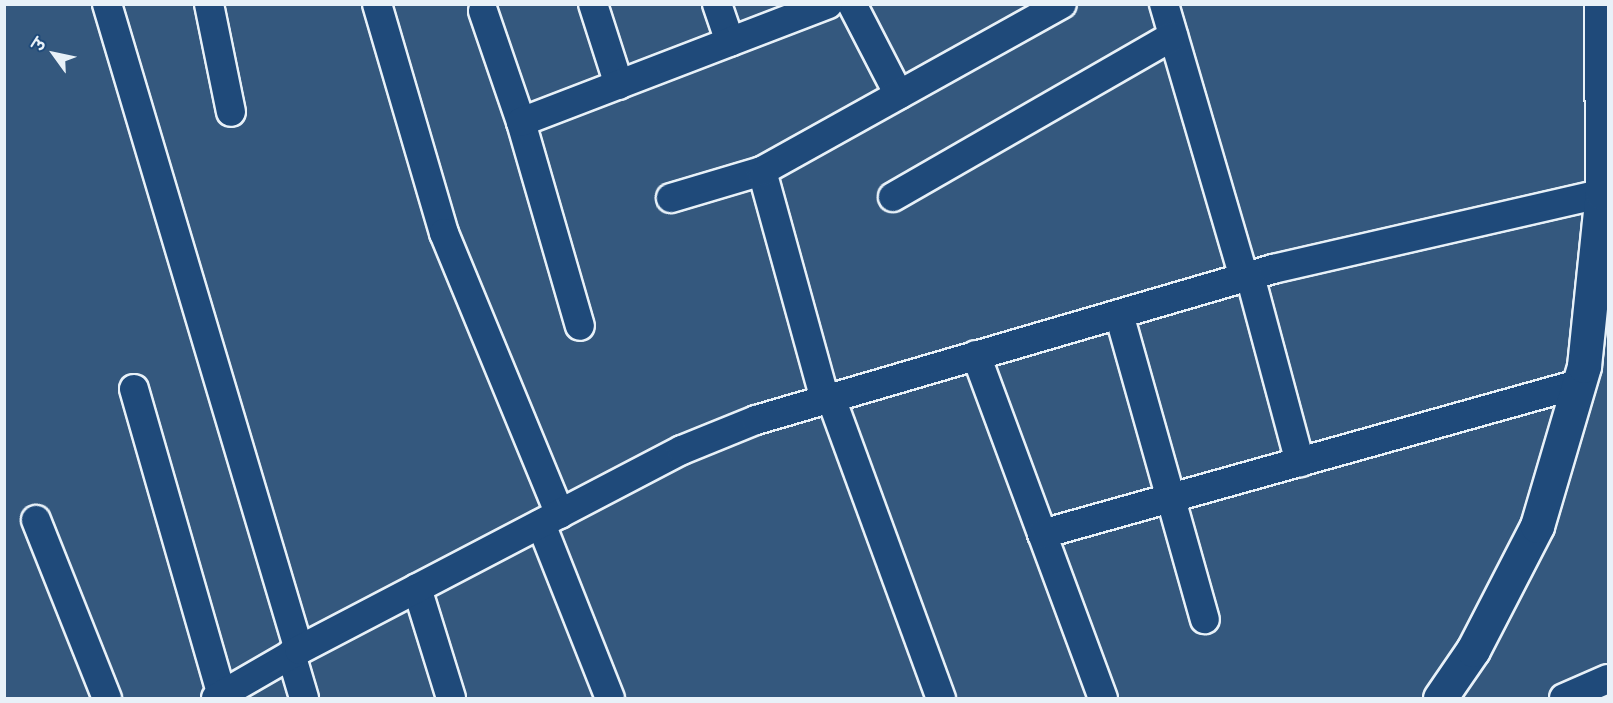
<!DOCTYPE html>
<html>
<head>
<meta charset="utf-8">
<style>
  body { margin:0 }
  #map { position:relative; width:1613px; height:703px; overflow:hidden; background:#34587e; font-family:Mali,"Playpen Sans Deva",sans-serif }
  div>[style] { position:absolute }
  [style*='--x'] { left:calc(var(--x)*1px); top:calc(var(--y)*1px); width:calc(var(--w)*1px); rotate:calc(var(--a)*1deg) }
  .roads { filter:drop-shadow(2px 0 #e8f1f8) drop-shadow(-2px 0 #e8f1f8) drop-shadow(0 2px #e8f1f8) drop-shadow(0 -2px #e8f1f8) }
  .street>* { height:28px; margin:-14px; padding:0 14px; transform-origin:14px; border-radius:14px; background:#1f4a7a }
  .primary>* { height:33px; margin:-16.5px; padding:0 16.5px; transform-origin:16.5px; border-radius:16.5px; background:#1f4a7a }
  span { translate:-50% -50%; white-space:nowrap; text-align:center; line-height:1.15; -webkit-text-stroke:6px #1f4a7a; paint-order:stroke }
  .frame { position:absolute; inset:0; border:6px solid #e8f1f8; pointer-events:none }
  .north { position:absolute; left:24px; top:24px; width:60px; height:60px; -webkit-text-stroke:4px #1f4a7a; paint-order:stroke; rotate:303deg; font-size:16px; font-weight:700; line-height:24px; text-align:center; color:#e8f1f8 }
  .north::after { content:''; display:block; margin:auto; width:21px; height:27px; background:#e8f1f8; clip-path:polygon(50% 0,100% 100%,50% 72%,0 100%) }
</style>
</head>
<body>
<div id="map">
  <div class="roads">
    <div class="street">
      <div style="--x:107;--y:4;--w:674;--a:73.45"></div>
      <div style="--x:209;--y:4;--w:110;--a:78.5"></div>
      <div style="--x:377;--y:4;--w:239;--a:73.7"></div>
      <div style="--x:444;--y:233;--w:304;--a:67.6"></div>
      <div style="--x:593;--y:4;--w:85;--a:72.2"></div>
      <div style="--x:717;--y:4;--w:40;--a:71.1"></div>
      <div style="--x:852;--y:4;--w:102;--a:62.7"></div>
      <div style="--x:1164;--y:4;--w:284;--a:73.7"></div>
      <div style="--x:483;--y:11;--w:117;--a:71.1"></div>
      <div style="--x:521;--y:122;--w:212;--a:73.9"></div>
      <div style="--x:521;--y:122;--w:329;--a:-21"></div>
      <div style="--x:762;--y:171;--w:237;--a:74.6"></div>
      <div style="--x:893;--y:197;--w:323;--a:-29.9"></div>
      <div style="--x:671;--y:198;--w:95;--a:-16.5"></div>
      <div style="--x:762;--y:171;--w:343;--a:-29.1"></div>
      <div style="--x:1250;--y:276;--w:193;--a:75"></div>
      <div style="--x:1119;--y:314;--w:317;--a:74.3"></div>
      <div style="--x:976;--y:355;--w:366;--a:69.7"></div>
      <div style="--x:134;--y:389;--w:318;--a:74"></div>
      <div style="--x:831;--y:398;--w:320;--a:69.9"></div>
      <div style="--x:36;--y:520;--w:192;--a:68.3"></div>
      <div style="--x:541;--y:524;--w:187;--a:68.4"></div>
      <div style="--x:1042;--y:534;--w:557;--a:-15.63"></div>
      <div style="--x:417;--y:588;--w:115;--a:72.8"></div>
      <div style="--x:291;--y:654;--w:46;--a:73.5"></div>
      <div style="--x:216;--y:698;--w:96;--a:-30"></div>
      <div style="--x:299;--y:650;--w:432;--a:-27.6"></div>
      <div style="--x:682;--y:450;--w:80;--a:-22.1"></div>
      <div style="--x:756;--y:420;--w:539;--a:-16.28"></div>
      <div style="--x:1273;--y:269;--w:344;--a:-12.9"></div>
      <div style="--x:1564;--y:698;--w:48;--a:-23.4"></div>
    </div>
    <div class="primary">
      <div style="--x:1440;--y:698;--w:58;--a:-55.5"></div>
      <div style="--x:1473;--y:650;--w:140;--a:-62.7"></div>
      <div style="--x:1537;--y:526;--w:167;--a:-73.6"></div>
      <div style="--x:1584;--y:366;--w:174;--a:-84.1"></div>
      <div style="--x:1602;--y:193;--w:189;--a:-90.3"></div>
    </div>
  </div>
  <div class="frame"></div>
  <div class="north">उ</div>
</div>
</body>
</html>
